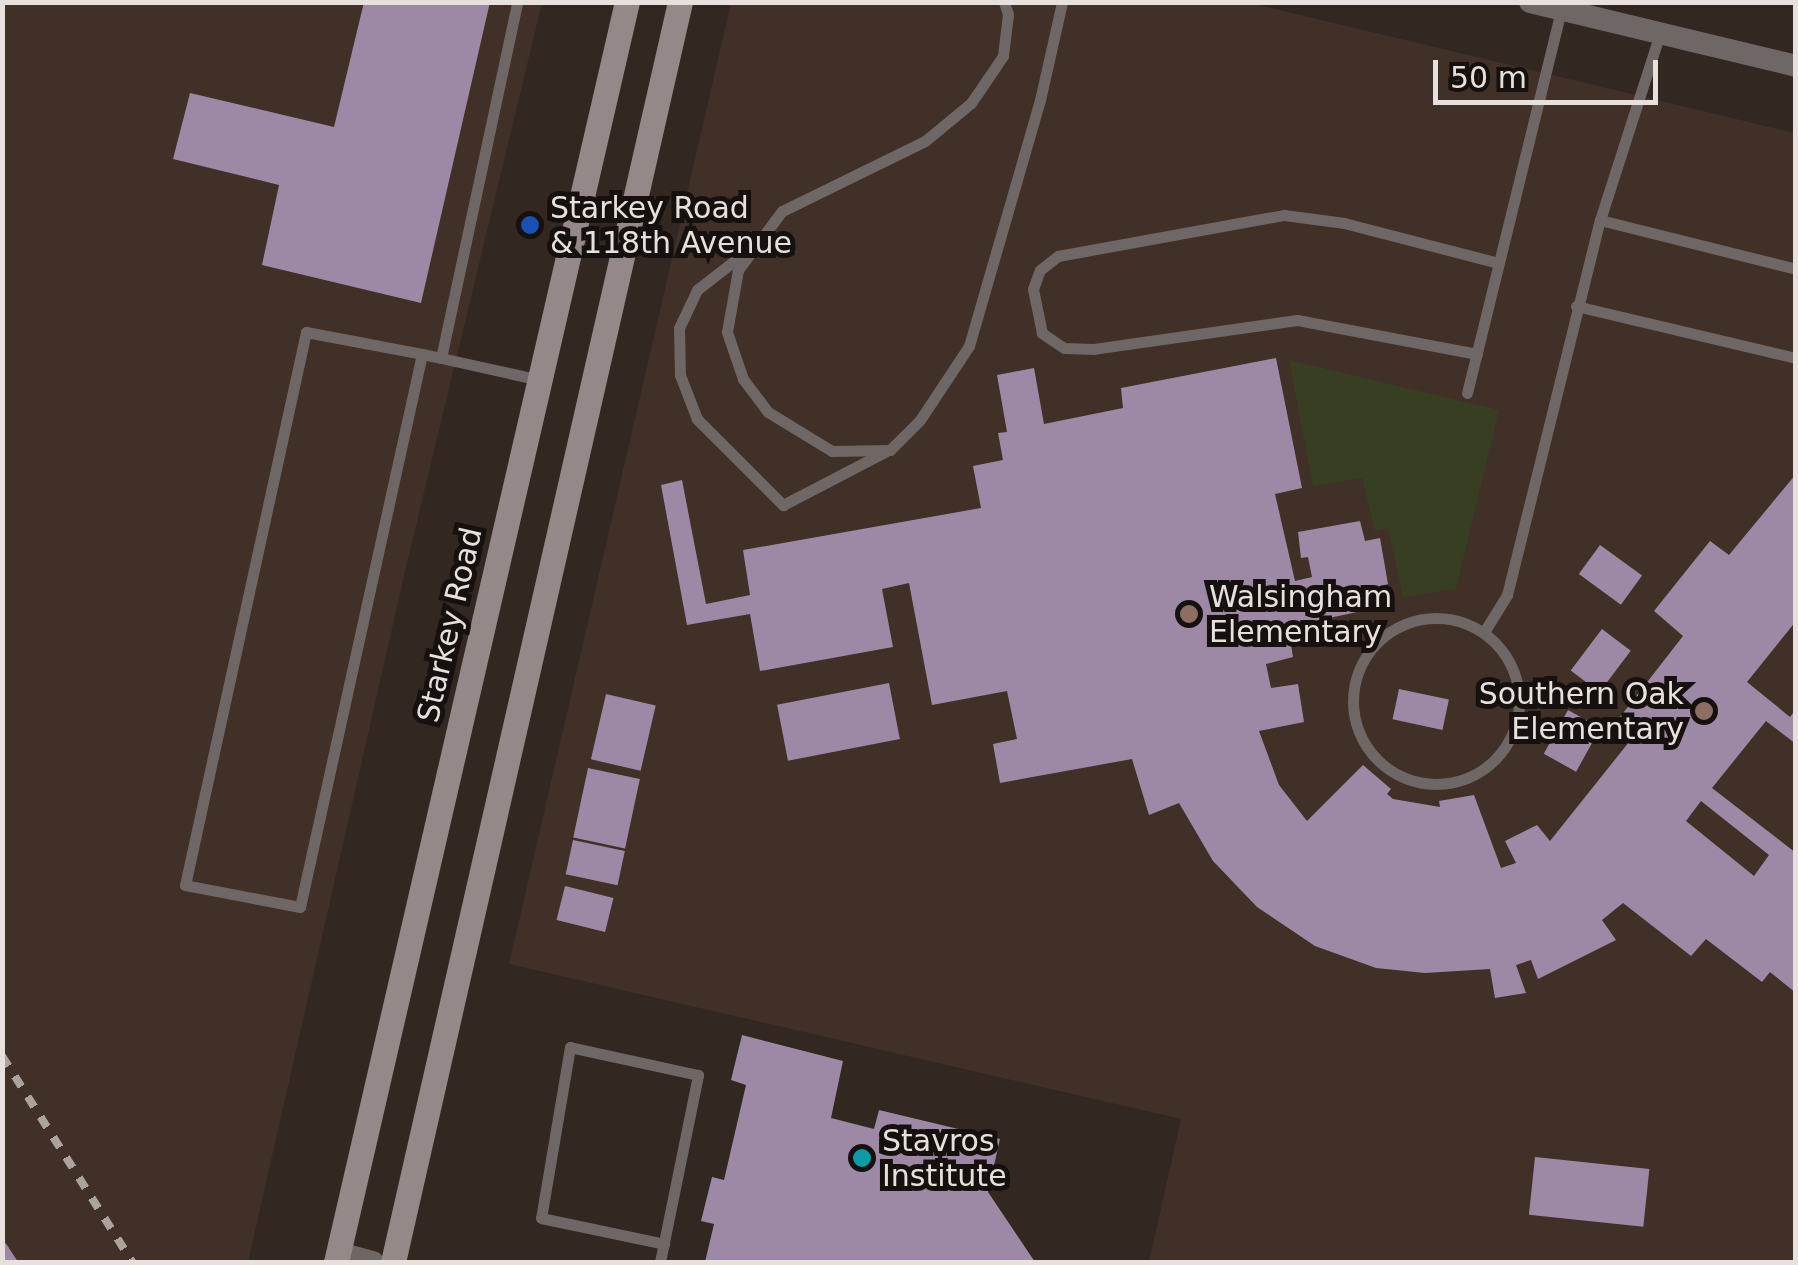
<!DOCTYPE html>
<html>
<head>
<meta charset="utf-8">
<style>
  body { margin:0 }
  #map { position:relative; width:1798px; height:1265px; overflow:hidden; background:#322721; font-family:"DejaVu Sans",sans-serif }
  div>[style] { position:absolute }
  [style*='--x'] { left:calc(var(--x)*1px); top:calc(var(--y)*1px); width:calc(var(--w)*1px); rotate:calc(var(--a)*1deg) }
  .built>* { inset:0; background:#403027 }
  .green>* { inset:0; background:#383e21 }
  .building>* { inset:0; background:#9d89a6; transform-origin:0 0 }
  .service>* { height:11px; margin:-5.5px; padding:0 5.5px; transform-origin:5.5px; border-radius:5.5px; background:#6e6766 }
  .service>.ring { margin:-5.5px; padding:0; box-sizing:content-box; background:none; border:11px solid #6e6766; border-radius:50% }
  .minor>* { height:22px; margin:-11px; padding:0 11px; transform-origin:11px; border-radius:11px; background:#6e6766 }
  .secondary>* { height:25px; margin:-12.5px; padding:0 12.5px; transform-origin:12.5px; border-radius:12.5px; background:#948988 }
  .rail>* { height:8px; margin-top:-4px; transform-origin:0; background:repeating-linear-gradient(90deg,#aca39f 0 12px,transparent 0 24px) }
  .dots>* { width:28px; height:28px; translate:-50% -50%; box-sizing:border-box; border:5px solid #16110e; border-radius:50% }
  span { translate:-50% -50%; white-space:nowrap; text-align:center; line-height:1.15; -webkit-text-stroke:10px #16110e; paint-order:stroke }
  .poi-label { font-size:30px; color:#e8e0dd }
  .left { translate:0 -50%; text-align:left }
  .right { translate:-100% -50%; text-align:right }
  .street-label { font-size:30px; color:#e8e0dd }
  .frame { position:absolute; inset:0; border:5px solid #e8e0dd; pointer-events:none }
  .scale { position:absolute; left:1433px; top:60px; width:225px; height:45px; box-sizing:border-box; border:5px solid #e8e0dd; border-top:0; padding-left:12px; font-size:30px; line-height:35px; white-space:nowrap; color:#e8e0dd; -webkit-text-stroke:8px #16110e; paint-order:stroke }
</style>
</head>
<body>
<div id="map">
  <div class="built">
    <div style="clip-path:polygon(2px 3px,542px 3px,407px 563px,248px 1262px,3px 1262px)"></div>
    <div style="clip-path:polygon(731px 3px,1250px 3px,1795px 133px,1795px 1262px,1149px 1262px,1181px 1119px,509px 964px)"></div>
  </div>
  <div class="green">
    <div style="clip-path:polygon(1289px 360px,1499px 410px,1456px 589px,1403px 597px,1388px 528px,1375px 531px,1362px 478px,1313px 486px)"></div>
  </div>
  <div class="building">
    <div style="clip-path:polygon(364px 2px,490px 2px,421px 303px,262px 265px,279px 185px,173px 159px,190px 93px,334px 127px)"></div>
    <div style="clip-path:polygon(evenodd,1276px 358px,1302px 488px,1275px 494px,1295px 581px,1312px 577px,1308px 557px,1301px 558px,1298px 532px,1360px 521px,1365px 541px,1380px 538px,1388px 584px,1382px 586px,1385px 606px,1329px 618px,1330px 624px,1289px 632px,1293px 657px,1266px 664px,1271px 688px,1298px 684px,1304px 722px,1259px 731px,1279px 785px,1307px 821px,1363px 765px,1391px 789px,1387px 794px,1393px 799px,1440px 807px,1439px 801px,1474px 795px,1501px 868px,1516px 863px,1505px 841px,1537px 825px,1550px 841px,1637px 732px,1620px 717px,1683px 636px,1654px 611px,1710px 541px,1729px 555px,1796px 474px,1796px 621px,1747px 682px,1790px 717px,1796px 709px,1796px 744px,1766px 721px,1712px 788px,1796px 853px,1796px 993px,1770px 972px,1762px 982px,1706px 939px,1691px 956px,1623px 903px,1602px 920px,1616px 940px,1538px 979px,1531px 960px,1516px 965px,1526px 993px,1495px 998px,1490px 969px,1425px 973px,1376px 968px,1315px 946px,1257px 907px,1213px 861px,1179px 803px,1149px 815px,1132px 759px,1000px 783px,993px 744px,1017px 739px,1007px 691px,932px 705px,909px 583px,882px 589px,893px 647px,760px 671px,750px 614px,687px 625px,661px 485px,682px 480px,706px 604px,750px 595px,743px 550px,981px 508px,973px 466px,1003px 460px,998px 433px,1007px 432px,997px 375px,1034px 368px,1044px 424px,1123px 408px,1121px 388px,1276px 358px,1701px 801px,1769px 855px,1754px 876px,1686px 821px,1701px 801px)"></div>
    <div style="left:1600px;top:545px;width:52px;height:36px;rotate:36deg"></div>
    <div style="left:1602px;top:629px;width:36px;height:52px;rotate:37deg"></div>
    <div style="left:889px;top:683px;width:57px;height:114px;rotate:79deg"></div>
    <div style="left:1399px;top:689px;width:51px;height:31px;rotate:12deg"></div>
    <div style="left:606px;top:694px;width:51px;height:67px;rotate:13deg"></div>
    <div style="left:1568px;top:710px;width:37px;height:50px;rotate:29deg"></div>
    <div style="left:588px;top:768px;width:53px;height:71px;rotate:12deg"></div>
    <div style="left:573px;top:840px;width:53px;height:35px;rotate:12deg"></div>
    <div style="left:565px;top:886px;width:50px;height:35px;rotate:14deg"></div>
    <div style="clip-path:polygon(742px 1035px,843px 1061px,831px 1118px,874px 1129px,879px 1110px,1000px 1139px,988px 1192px,1035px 1262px,705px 1262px,714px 1224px,701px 1221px,712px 1177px,724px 1180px,746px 1085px,731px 1080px)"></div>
    <div style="left:1535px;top:1157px;width:115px;height:58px;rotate:6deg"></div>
    <div style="clip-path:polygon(2px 1239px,7px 1245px,18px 1262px,2px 1262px)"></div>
  </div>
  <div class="service">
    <div style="--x:1004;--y:2;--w:13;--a:72"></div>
    <div style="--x:1008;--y:14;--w:42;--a:96.8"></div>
    <div style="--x:1003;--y:56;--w:57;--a:124.2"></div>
    <div style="--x:971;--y:103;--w:60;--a:140.4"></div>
    <div style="--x:925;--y:141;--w:159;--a:153.9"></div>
    <div style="--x:782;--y:211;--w:74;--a:126.7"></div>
    <div style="--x:738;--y:270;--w:63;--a:100.1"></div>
    <div style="--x:727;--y:332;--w:50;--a:71.2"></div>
    <div style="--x:743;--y:379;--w:41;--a:52.9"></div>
    <div style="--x:768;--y:412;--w:75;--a:31.4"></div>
    <div style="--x:832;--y:451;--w:58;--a:-1"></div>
    <div style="--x:890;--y:450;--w:42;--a:-45"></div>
    <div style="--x:920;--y:420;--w:89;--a:-56.5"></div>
    <div style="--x:969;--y:346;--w:256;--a:-73.9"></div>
    <div style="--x:1040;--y:100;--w:100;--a:-77.3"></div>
    <div style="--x:1600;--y:220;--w:202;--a:14"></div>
    <div style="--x:743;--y:254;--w:58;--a:142"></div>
    <div style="--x:697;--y:290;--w:42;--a:115.3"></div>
    <div style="--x:679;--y:328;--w:47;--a:88.8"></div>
    <div style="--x:680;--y:375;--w:47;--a:68.9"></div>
    <div style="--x:697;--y:419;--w:122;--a:45"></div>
    <div style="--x:783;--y:505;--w:115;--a:-27.5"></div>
    <div style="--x:1576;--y:306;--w:226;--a:13.3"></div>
    <div style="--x:422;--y:354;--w:566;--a:102.44"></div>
    <div style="--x:300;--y:907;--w:117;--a:-169.2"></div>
    <div style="--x:185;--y:885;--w:566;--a:-77.66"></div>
    <div style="--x:306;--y:332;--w:118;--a:10.7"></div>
    <div style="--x:422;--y:354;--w:19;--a:12"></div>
    <div style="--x:441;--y:358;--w:101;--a:12.5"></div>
    <div style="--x:1477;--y:354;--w:183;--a:-169.3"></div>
    <div style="--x:1297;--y:320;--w:205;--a:171.9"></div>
    <div style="--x:1094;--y:349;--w:30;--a:-178"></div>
    <div style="--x:1064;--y:348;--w:27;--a:-146"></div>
    <div style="--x:1042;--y:333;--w:45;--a:-101.6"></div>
    <div style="--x:1033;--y:289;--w:20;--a:-70"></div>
    <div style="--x:1040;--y:270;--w:23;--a:-38"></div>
    <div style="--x:1058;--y:256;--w:230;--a:-10.3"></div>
    <div style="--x:1284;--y:215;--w:61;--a:7.6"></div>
    <div style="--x:1344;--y:223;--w:160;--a:14.5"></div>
    <div style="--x:441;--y:358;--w:364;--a:-77.9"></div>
    <div style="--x:1467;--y:393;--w:394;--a:-76.2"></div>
    <div class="ring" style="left:1353px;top:618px;width:155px;height:155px"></div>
    <div style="--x:1484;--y:632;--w:44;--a:-58.1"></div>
    <div style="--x:1507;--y:595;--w:386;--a:-76.1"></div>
    <div style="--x:1600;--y:220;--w:196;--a:-72.2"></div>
    <div style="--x:660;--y:1262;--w:191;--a:-78.5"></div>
    <div style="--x:698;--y:1075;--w:131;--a:-167.7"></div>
    <div style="--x:570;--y:1047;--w:173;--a:99.6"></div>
    <div style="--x:541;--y:1218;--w:126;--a:11.9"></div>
  </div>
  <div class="minor">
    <div style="--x:1530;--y:2;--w:274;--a:13.5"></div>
    <div style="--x:339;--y:1253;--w:35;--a:15"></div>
  </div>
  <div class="secondary">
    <div style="--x:336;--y:1262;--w:1293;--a:-77"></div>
    <div style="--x:393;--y:1262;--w:1292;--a:-77.17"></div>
  </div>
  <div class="rail">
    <div style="--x:2;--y:1056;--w:244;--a:57.7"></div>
  </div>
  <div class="dots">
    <div style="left:530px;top:225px;background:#1a4fb4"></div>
    <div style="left:1189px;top:614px;background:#8d6e63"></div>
    <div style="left:1704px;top:711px;background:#8d6e63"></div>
    <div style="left:862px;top:1158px;background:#0f9aa8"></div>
  </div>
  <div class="poi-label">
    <span class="left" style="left:550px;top:225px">Starkey Road<br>&amp; 118th Avenue</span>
    <span class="left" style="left:1209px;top:614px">Walsingham<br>Elementary</span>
    <span class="right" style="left:1684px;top:711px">Southern Oak<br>Elementary</span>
    <span class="left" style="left:882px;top:1158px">Stavros<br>Institute</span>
  </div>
  <div class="street-label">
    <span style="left:450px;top:625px;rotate:-77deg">Starkey Road</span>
  </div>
  <div class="frame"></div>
  <div class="scale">50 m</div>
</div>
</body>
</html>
